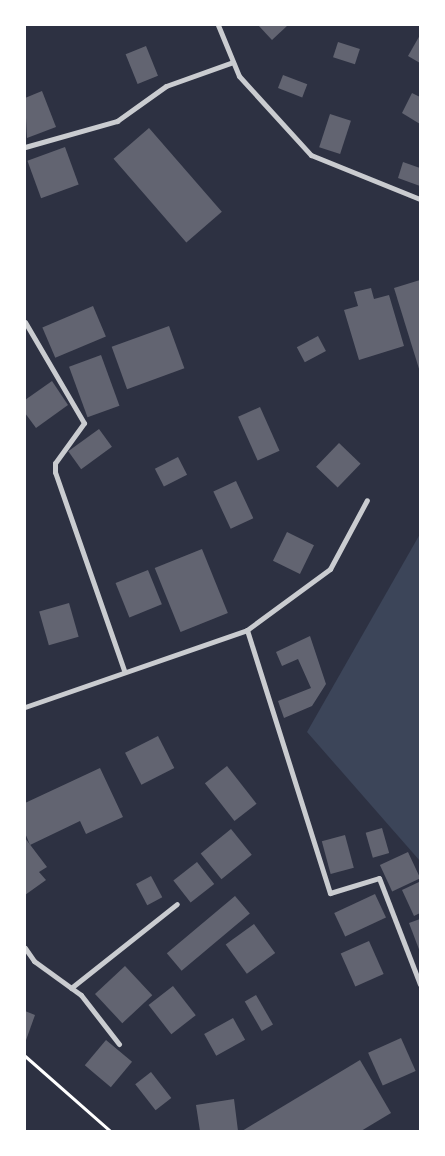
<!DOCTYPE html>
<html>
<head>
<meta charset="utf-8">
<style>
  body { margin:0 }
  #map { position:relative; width:445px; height:1156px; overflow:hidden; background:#2d3142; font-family:Lora,serif }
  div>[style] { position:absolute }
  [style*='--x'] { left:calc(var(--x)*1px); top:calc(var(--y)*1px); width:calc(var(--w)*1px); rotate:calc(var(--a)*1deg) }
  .green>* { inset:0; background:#3c4559 }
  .building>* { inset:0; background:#626471; transform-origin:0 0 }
  .path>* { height:3px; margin:-1.5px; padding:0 1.5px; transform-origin:1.5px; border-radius:1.5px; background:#fff }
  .minor>* { height:5px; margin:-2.5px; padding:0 2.5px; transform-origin:2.5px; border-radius:2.5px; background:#caccd0 }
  span { translate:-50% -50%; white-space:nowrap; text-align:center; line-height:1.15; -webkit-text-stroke:4.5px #fff; paint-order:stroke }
  .frame { position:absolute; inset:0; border:26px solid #fff; pointer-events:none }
</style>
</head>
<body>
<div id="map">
  <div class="green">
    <div style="clip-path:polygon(420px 534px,420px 861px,307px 732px)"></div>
  </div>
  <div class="building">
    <div style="clip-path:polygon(258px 25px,288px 25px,272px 40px)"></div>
    <div style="clip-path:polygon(420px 35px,420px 63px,408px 56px)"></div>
    <div style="left:338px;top:42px;width:23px;height:16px;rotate:18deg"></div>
    <div style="left:146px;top:46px;width:32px;height:22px;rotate:68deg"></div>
    <div style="left:283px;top:75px;width:26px;height:14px;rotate:21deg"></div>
    <div style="clip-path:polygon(42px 91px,56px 127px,27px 138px,25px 98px)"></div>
    <div style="clip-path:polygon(412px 93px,420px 97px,420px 124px,402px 113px)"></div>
    <div style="left:330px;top:114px;width:22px;height:35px;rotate:18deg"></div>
    <div style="left:149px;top:128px;width:111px;height:47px;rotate:49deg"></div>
    <div style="left:65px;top:147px;width:40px;height:40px;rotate:70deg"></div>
    <div style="clip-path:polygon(403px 162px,420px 168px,420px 186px,398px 178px)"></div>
    <div style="clip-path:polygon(420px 280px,420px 372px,394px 288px)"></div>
    <div style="clip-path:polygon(371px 288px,374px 299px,389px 295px,404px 346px,359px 360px,344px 310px,358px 306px,354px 292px)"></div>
    <div style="left:93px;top:306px;width:33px;height:55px;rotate:67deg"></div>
    <div style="left:169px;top:326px;width:45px;height:61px;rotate:70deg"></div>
    <div style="left:318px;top:336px;width:17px;height:24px;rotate:62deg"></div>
    <div style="left:101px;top:355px;width:54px;height:34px;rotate:70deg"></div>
    <div style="clip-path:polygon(52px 381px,68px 405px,36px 428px,25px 413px,25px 400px)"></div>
    <div style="left:260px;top:407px;width:48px;height:24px;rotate:66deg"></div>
    <div style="left:99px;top:429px;width:22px;height:38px;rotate:54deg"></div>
    <div style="left:339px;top:443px;width:30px;height:33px;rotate:44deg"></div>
    <div style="left:178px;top:457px;width:20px;height:26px;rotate:63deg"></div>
    <div style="left:236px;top:481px;width:41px;height:25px;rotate:65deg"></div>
    <div style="left:287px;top:532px;width:30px;height:32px;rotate:26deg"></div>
    <div style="left:202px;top:549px;width:69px;height:51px;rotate:68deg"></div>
    <div style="left:148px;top:570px;width:37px;height:35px;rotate:68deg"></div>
    <div style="left:69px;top:603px;width:35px;height:31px;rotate:74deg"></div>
    <div style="clip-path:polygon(310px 636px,326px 684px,312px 706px,284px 718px,278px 701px,311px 688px,298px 659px,282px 666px,276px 652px)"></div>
    <div style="left:158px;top:736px;width:36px;height:37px;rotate:63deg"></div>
    <div style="left:227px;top:766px;width:48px;height:28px;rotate:52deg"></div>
    <div style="clip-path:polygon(100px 768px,123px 817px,86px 834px,80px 821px,30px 845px,25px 833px,25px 803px)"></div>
    <div style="left:382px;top:828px;width:26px;height:17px;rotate:74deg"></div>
    <div style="left:231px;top:829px;width:33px;height:39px;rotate:51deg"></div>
    <div style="left:345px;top:835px;width:34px;height:24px;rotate:75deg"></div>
    <div style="clip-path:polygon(25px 838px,47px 867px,39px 872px,46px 880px,25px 895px)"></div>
    <div style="left:408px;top:852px;width:29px;height:31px;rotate:65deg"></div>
    <div style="left:197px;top:862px;width:28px;height:30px;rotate:52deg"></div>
    <div style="left:151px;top:876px;width:24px;height:17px;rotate:62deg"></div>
    <div style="clip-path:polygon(419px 882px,420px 913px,414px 916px,402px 890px)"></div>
    <div style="left:375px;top:894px;width:26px;height:45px;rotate:65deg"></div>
    <div style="left:235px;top:896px;width:23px;height:89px;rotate:50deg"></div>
    <div style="clip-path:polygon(420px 919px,420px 952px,409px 923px)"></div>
    <div style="left:254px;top:924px;width:36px;height:35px;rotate:54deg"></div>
    <div style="left:369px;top:941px;width:36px;height:31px;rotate:66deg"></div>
    <div style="left:125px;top:966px;width:40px;height:41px;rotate:47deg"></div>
    <div style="left:173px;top:986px;width:37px;height:31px;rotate:52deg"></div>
    <div style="left:256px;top:995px;width:34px;height:13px;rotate:60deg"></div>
    <div style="clip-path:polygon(25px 1011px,35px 1015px,25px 1043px)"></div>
    <div style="left:233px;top:1018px;width:25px;height:33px;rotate:61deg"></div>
    <div style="left:401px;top:1038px;width:36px;height:36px;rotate:66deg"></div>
    <div style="left:106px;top:1040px;width:34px;height:33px;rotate:40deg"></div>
    <div style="clip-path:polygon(360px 1060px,391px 1113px,361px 1131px,242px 1131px)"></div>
    <div style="left:151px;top:1072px;width:33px;height:20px;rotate:52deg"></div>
    <div style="clip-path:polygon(234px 1099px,238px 1131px,200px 1131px,196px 1105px)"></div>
  </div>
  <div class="path">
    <div style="--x:25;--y:1056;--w:113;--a:41.4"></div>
  </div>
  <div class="minor">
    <div style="--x:218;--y:25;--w:55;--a:67.6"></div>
    <div style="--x:239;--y:76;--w:107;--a:47.7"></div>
    <div style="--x:311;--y:155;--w:118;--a:22"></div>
    <div style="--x:25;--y:147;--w:96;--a:-15.8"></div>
    <div style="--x:117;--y:121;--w:60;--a:-35.5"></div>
    <div style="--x:166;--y:86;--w:71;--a:-19.7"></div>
    <div style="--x:25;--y:322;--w:117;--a:59.7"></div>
    <div style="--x:84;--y:423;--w:49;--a:125.9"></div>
    <div style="--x:55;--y:463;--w:9;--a:90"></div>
    <div style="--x:55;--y:472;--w:210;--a:70.8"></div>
    <div style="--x:247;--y:630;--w:276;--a:72.5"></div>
    <div style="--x:330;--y:893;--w:51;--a:-17"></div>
    <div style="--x:379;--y:878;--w:114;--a:68.9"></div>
    <div style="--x:25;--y:707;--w:235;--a:-19.1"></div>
    <div style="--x:247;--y:630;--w:103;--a:-36.3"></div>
    <div style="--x:330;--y:569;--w:78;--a:-61.8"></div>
    <div style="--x:25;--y:948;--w:16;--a:55"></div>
    <div style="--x:34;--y:961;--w:58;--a:35.9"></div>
    <div style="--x:81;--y:995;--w:62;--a:52.2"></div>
    <div style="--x:71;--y:988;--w:135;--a:-38.4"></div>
  </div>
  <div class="frame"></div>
</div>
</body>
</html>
